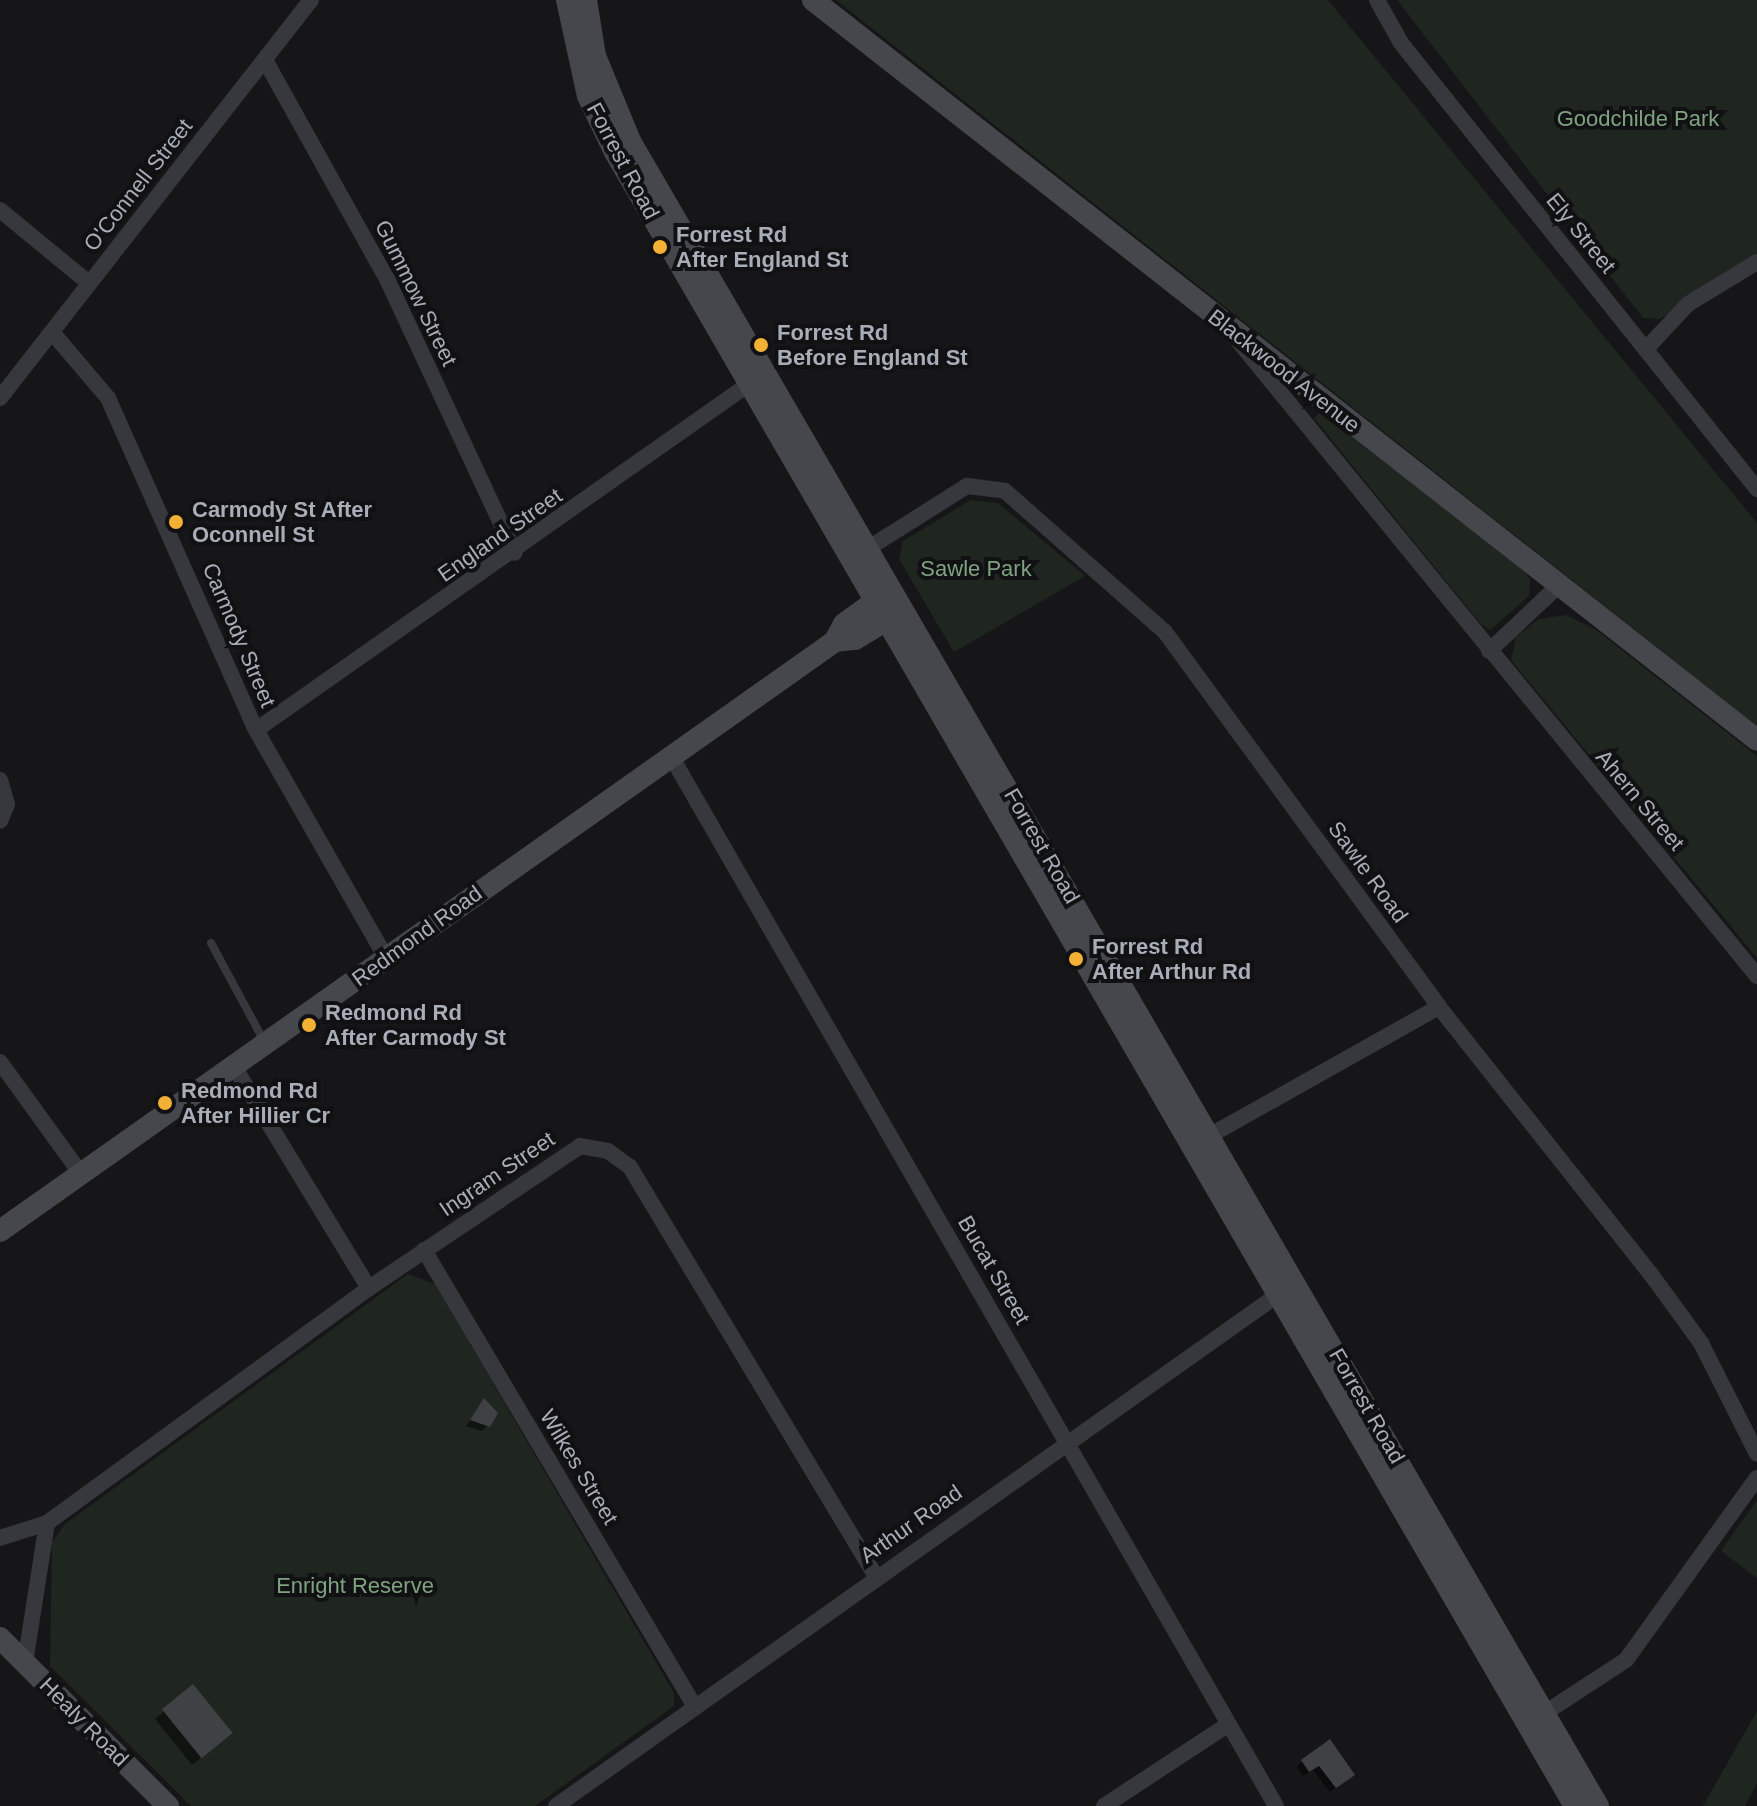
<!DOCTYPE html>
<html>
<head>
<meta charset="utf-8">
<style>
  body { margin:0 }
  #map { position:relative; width:1757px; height:1806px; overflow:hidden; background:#161618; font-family:Helvetica,sans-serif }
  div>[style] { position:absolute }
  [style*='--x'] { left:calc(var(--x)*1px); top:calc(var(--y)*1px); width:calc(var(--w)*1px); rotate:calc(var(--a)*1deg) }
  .green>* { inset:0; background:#1e261f }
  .shadow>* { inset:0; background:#0007 }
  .building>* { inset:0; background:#404145; transform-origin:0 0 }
  .lane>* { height:8px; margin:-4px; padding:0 4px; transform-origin:4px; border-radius:4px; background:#37383d }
  .street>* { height:16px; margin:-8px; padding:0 8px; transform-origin:8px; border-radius:8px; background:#37383d }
  .secondary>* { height:22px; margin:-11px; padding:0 11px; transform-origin:11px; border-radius:11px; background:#45474d }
  .dots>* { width:22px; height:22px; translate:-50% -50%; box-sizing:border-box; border:4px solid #111113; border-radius:50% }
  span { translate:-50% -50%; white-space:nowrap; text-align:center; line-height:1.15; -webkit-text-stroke:8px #111113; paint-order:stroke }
  .park-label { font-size:22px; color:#7fa381 }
  .street-label { font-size:22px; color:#a8adb8 }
  .poi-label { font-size:22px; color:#a8adb8; font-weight:700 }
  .left { translate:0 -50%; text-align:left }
</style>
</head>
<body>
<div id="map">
  <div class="green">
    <div style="clip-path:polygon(836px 0,1328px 0,1757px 523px,1757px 726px)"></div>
    <div style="clip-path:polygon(1397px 0,1757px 0,1757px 253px,1660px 319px,1643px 318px)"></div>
    <div style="clip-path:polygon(1322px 410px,1518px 562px,1530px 579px,1529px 596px,1490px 630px,1480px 623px,1314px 418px)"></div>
    <div style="clip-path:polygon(971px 500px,998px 503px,1085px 576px,954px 652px,899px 559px,903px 541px)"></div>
    <div style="clip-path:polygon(1566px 615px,1595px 629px,1757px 756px,1757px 958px,1511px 660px,1516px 637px,1539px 619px)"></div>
    <div style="clip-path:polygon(408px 1274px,435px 1284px,674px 1693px,674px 1706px,535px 1806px,191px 1806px,50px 1666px,52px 1542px,65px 1524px)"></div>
    <div style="clip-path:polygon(1757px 1500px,1757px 1578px,1721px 1551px)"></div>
    <div style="clip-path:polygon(1757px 1711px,1757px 1783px,1745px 1806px,1703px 1806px)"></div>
  </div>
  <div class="shadow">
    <div style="clip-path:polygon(484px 1401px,488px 1425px,482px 1431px,466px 1426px)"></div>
    <div style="clip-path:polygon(192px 1687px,221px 1742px,192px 1765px,155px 1719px)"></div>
    <div style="clip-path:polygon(1303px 1761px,1352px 1775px,1330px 1792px,1313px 1770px,1303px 1776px,1297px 1767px)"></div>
  </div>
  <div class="building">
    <div style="clip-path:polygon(484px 1398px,498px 1413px,490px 1427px,470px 1420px)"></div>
    <div style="left:193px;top:1684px;width:63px;height:40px;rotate:51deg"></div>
    <div style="clip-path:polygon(1330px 1739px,1355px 1775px,1336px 1788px,1319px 1766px,1309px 1772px,1301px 1760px)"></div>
  </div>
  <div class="lane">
    <div style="--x:211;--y:943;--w:111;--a:61.6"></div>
  </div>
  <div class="street">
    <div style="--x:1377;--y:0;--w:49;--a:60.8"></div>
    <div style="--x:1401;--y:43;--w:571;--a:51.4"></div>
    <div style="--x:265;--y:60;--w:251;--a:60.9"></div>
    <div style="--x:387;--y:279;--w:302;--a:65"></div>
    <div style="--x:0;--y:210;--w:115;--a:39.4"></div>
    <div style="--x:52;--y:332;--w:87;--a:49.7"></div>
    <div style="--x:108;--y:398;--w:363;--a:66"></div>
    <div style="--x:256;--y:730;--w:262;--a:60.3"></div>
    <div style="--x:1239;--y:342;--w:819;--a:50.75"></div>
    <div style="--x:1646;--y:349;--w:62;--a:-47"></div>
    <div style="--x:1688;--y:304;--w:81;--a:-31.3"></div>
    <div style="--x:0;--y:398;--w:505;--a:-52"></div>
    <div style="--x:859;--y:554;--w:128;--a:-32.2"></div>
    <div style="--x:967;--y:486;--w:38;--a:7"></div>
    <div style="--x:1005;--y:491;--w:213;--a:41.4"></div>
    <div style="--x:1165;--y:632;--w:464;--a:53.8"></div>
    <div style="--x:1439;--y:1007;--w:340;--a:51.6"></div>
    <div style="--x:1650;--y:1273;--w:87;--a:53.9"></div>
    <div style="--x:1701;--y:1343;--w:124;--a:63.2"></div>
    <div style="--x:1489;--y:651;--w:95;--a:-43.3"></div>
    <div style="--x:256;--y:730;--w:615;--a:-35.06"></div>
    <div style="--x:671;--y:756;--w:1212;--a:60.05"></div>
    <div style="--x:0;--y:780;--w:25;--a:74"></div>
    <div style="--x:7;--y:804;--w:18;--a:112"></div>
    <div style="--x:0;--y:1062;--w:138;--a:54.1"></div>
    <div style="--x:235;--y:1068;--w:258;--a:58.7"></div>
    <div style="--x:1200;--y:1141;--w:274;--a:-29.3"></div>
    <div style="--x:424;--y:1250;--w:531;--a:59.33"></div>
    <div style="--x:0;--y:1538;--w:49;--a:-17.7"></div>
    <div style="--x:47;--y:1523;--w:399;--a:-36.1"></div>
    <div style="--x:369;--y:1288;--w:254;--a:-33.9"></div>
    <div style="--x:580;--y:1146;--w:28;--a:10"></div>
    <div style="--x:608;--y:1151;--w:27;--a:36"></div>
    <div style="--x:630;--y:1167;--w:476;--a:59"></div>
    <div style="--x:25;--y:1663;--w:142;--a:-81.1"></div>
    <div style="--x:1537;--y:1718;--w:106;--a:-33.1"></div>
    <div style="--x:1626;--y:1660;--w:224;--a:-54.3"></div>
    <div style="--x:556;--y:1806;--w:895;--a:-35.31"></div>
    <div style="--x:1104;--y:1806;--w:149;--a:-33.3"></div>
  </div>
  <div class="secondary">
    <div style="--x:567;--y:0;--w:98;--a:77.7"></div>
    <div style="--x:588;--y:96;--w:62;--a:64.3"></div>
    <div style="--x:615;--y:152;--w:1912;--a:59.87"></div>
    <div style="--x:586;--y:0;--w:57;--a:80.9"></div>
    <div style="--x:595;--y:56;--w:92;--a:67.6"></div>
    <div style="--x:630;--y:141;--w:1926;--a:59.83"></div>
    <div style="--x:813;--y:0;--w:1199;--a:38.09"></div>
    <div style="--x:835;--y:641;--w:20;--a:-6"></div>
    <div style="--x:855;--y:639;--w:50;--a:-31.2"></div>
    <div style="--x:0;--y:1231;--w:1022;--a:-35.24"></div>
    <div style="--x:835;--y:641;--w:19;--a:-62"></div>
    <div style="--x:844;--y:624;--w:49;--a:-35.9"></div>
    <div style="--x:0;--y:1638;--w:238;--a:45"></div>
  </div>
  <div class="dots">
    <div style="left:660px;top:247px;background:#f2b134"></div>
    <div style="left:761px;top:345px;background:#f2b134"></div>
    <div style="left:176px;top:522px;background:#f2b134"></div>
    <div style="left:1076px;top:959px;background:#f2b134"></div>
    <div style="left:309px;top:1025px;background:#f2b134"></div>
    <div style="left:165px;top:1103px;background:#f2b134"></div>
  </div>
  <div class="park-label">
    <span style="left:1638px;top:119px">Goodchilde Park</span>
    <span style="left:976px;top:569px">Sawle Park</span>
    <span style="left:355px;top:1586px">Enright Reserve</span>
  </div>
  <div class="street-label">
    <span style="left:623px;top:161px;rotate:62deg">Forrest Road</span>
    <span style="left:138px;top:185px;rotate:-52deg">O'Connell Street</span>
    <span style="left:1581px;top:233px;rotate:51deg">Ely Street</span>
    <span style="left:416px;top:293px;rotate:64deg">Gummow Street</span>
    <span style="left:1284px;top:371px;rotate:38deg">Blackwood Avenue</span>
    <span style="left:500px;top:535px;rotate:-35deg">England Street</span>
    <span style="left:239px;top:635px;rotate:67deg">Carmody Street</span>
    <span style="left:1640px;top:800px;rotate:50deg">Ahern Street</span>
    <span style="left:1042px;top:846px;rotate:60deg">Forrest Road</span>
    <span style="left:1368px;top:872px;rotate:54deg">Sawle Road</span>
    <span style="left:417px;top:936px;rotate:-36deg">Redmond Road</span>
    <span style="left:497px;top:1174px;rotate:-34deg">Ingram Street</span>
    <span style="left:994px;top:1270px;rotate:60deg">Bucat Street</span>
    <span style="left:1367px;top:1406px;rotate:60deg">Forrest Road</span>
    <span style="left:579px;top:1467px;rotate:59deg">Wilkes Street</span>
    <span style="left:911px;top:1524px;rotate:-35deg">Arthur Road</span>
    <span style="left:84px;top:1722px;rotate:45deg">Healy Road</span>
  </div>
  <div class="poi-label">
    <span class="left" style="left:676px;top:247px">Forrest Rd<br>After England St</span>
    <span class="left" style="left:777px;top:345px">Forrest Rd<br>Before England St</span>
    <span class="left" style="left:192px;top:522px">Carmody St After<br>Oconnell St</span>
    <span class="left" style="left:1092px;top:959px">Forrest Rd<br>After Arthur Rd</span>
    <span class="left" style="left:325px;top:1025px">Redmond Rd<br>After Carmody St</span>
    <span class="left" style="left:181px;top:1103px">Redmond Rd<br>After Hillier Cr</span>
  </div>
</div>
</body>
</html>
